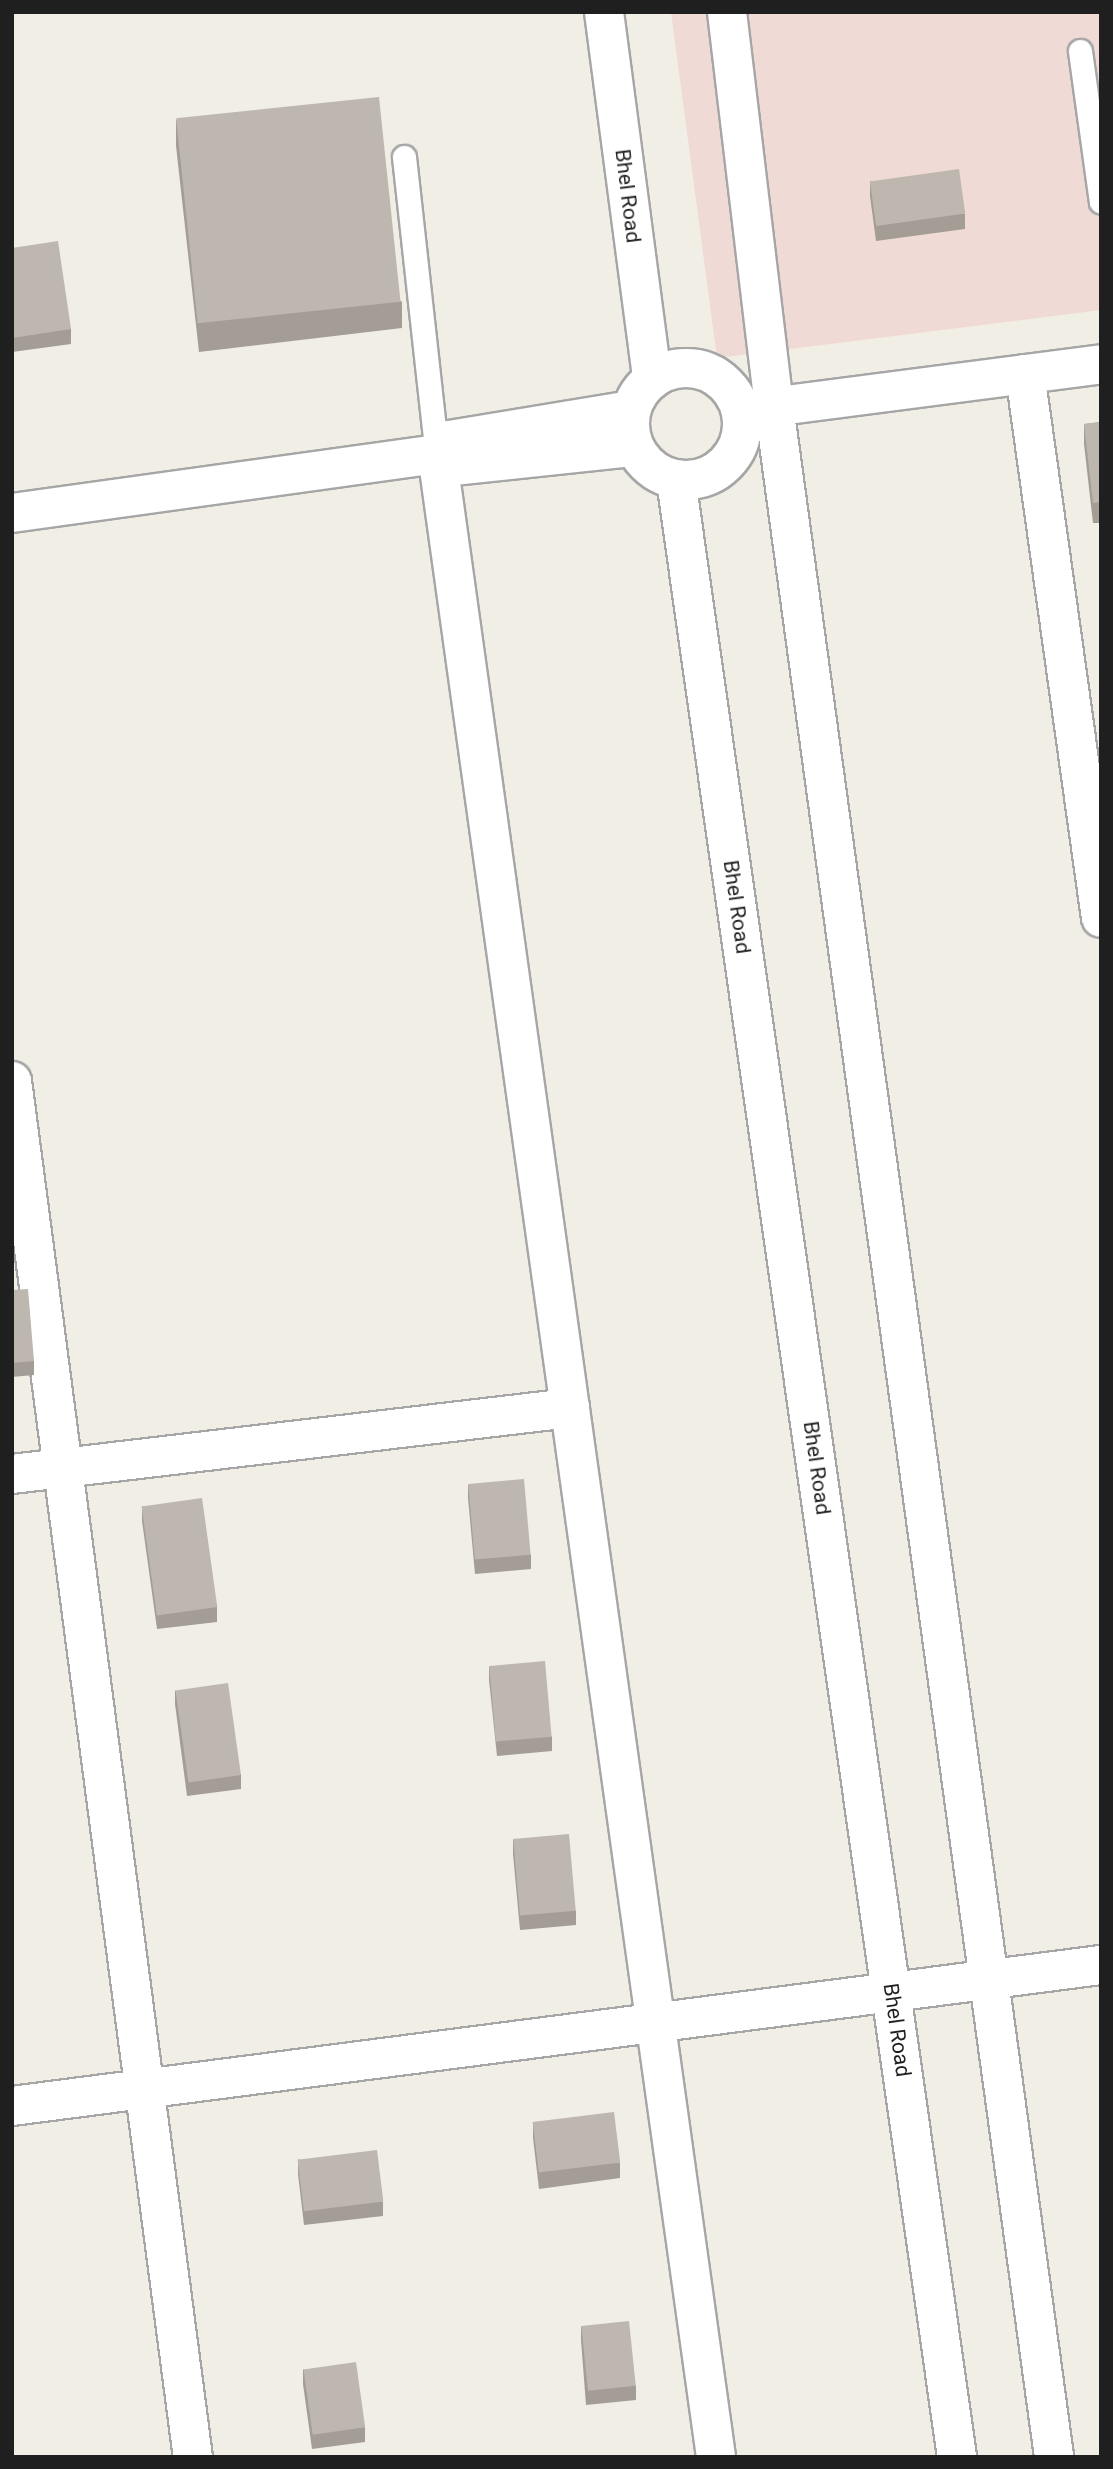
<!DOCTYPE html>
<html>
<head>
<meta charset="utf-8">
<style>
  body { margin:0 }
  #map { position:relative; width:1113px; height:2469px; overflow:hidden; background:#f0eee5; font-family:Roboto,sans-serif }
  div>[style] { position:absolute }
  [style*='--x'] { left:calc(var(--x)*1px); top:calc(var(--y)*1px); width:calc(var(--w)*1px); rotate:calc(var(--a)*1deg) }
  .commercial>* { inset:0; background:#f0dad5 }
  .roads { filter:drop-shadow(2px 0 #a6a6a6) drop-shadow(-2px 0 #a6a6a6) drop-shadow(0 2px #a6a6a6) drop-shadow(0 -2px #a6a6a6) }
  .service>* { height:23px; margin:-11.5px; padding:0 11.5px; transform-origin:11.5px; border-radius:11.5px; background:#fff }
  .minor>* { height:38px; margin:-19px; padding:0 19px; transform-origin:19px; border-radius:19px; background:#fff }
  .tertiary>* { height:38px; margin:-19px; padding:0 19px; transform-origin:19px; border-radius:19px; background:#fff }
  .tertiary>.ring { margin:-19px; padding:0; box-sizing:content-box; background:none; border:38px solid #fff; border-radius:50% }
  .wall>* { inset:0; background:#a39d96 }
  .building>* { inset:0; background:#bdb7af; transform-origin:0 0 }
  span { translate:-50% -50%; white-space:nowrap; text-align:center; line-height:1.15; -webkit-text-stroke:5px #fff; paint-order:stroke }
  .street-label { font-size:21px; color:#1f1f1f }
  .frame { position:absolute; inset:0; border:14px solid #1f1f1f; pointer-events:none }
</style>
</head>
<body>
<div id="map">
  <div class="commercial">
    <div style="clip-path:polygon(671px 12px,1101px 12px,1101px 310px,717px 358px)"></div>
  </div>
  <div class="roads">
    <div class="service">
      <div style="--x:1080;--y:51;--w:152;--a:82.1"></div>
      <div style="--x:404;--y:157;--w:299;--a:83.7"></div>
    </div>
    <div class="minor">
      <div style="--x:727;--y:12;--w:398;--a:83.2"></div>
      <div style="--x:774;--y:407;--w:2069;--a:82.22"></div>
      <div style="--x:1025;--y:374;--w:549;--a:82.05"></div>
      <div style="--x:437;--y:454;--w:2022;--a:82.07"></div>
      <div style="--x:437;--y:454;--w:20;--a:37"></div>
      <div style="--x:453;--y:466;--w:182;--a:-6"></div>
      <div style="--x:12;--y:513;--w:429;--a:-7.9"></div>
      <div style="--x:437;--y:454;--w:19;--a:-47"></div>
      <div style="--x:450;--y:440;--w:183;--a:-9.4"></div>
      <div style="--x:12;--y:1081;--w:1388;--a:82.51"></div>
      <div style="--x:12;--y:1474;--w:562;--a:-6.75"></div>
      <div style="--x:12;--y:2106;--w:1098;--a:-7.38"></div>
    </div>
    <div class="tertiary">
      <div style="--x:604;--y:12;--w:370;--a:82.5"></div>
      <div class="ring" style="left:630px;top:368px;width:74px;height:74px"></div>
      <div style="--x:741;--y:411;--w:363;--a:-7.4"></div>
      <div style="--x:676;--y:480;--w:1997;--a:81.91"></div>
    </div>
  </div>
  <div class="wall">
    <div style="clip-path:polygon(176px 120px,402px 302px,402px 328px,199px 352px,176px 146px)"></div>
    <div style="clip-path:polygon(870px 181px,965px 214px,965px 229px,876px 241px,870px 196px)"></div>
    <div style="clip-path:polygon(12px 248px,71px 329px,71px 344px,12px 352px)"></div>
    <div style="clip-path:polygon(1101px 422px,1101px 523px,1093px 523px,1084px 444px,1084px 424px)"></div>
    <div style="clip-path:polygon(12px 1290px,34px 1361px,34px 1375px,12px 1377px)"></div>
    <div style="clip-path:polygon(468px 1484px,531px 1555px,531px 1569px,475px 1574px,468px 1498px)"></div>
    <div style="clip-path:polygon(142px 1506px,217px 1607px,217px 1622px,157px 1629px,142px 1521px)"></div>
    <div style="clip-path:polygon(489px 1666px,552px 1737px,552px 1751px,497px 1756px,489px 1680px)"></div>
    <div style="clip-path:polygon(175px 1690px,241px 1775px,241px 1789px,187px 1796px,175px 1704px)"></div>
    <div style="clip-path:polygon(513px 1839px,576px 1911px,576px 1925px,520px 1930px,513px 1854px)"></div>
    <div style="clip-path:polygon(533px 2123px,620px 2163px,620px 2178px,539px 2189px,533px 2138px)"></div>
    <div style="clip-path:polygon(298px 2159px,383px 2202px,383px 2216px,304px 2225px,298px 2174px)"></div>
    <div style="clip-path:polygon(581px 2326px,636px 2386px,636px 2400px,586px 2405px,581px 2340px)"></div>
    <div style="clip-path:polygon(303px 2369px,365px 2427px,365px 2442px,312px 2449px,303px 2384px)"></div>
  </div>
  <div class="building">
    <div style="left:379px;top:97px;width:206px;height:204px;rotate:84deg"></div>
    <div style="left:959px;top:169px;width:45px;height:90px;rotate:82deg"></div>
    <div style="clip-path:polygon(58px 241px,71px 329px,12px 338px,12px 248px)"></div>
    <div style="clip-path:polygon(1101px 422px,1101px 502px,1093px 503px,1084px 424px)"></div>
    <div style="clip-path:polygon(28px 1289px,34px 1361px,12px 1363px,12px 1290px)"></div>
    <div style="left:524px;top:1479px;width:76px;height:56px;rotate:85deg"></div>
    <div style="left:202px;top:1498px;width:110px;height:61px;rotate:82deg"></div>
    <div style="left:545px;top:1661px;width:76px;height:56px;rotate:85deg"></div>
    <div style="left:228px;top:1683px;width:93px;height:53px;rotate:82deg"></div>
    <div style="left:569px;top:1834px;width:77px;height:56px;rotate:85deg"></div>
    <div style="left:614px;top:2112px;width:51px;height:82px;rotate:83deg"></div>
    <div style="left:377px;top:2150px;width:52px;height:80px;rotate:83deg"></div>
    <div style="left:629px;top:2321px;width:65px;height:48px;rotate:84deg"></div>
    <div style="left:356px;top:2362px;width:66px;height:53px;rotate:82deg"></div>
  </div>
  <div class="street-label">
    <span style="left:628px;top:196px;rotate:83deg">Bhel Road</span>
    <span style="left:737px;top:907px;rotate:82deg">Bhel Road</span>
    <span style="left:817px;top:1468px;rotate:82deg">Bhel Road</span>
    <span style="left:897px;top:2030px;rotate:82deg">Bhel Road</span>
  </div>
  <div class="frame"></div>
</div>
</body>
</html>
